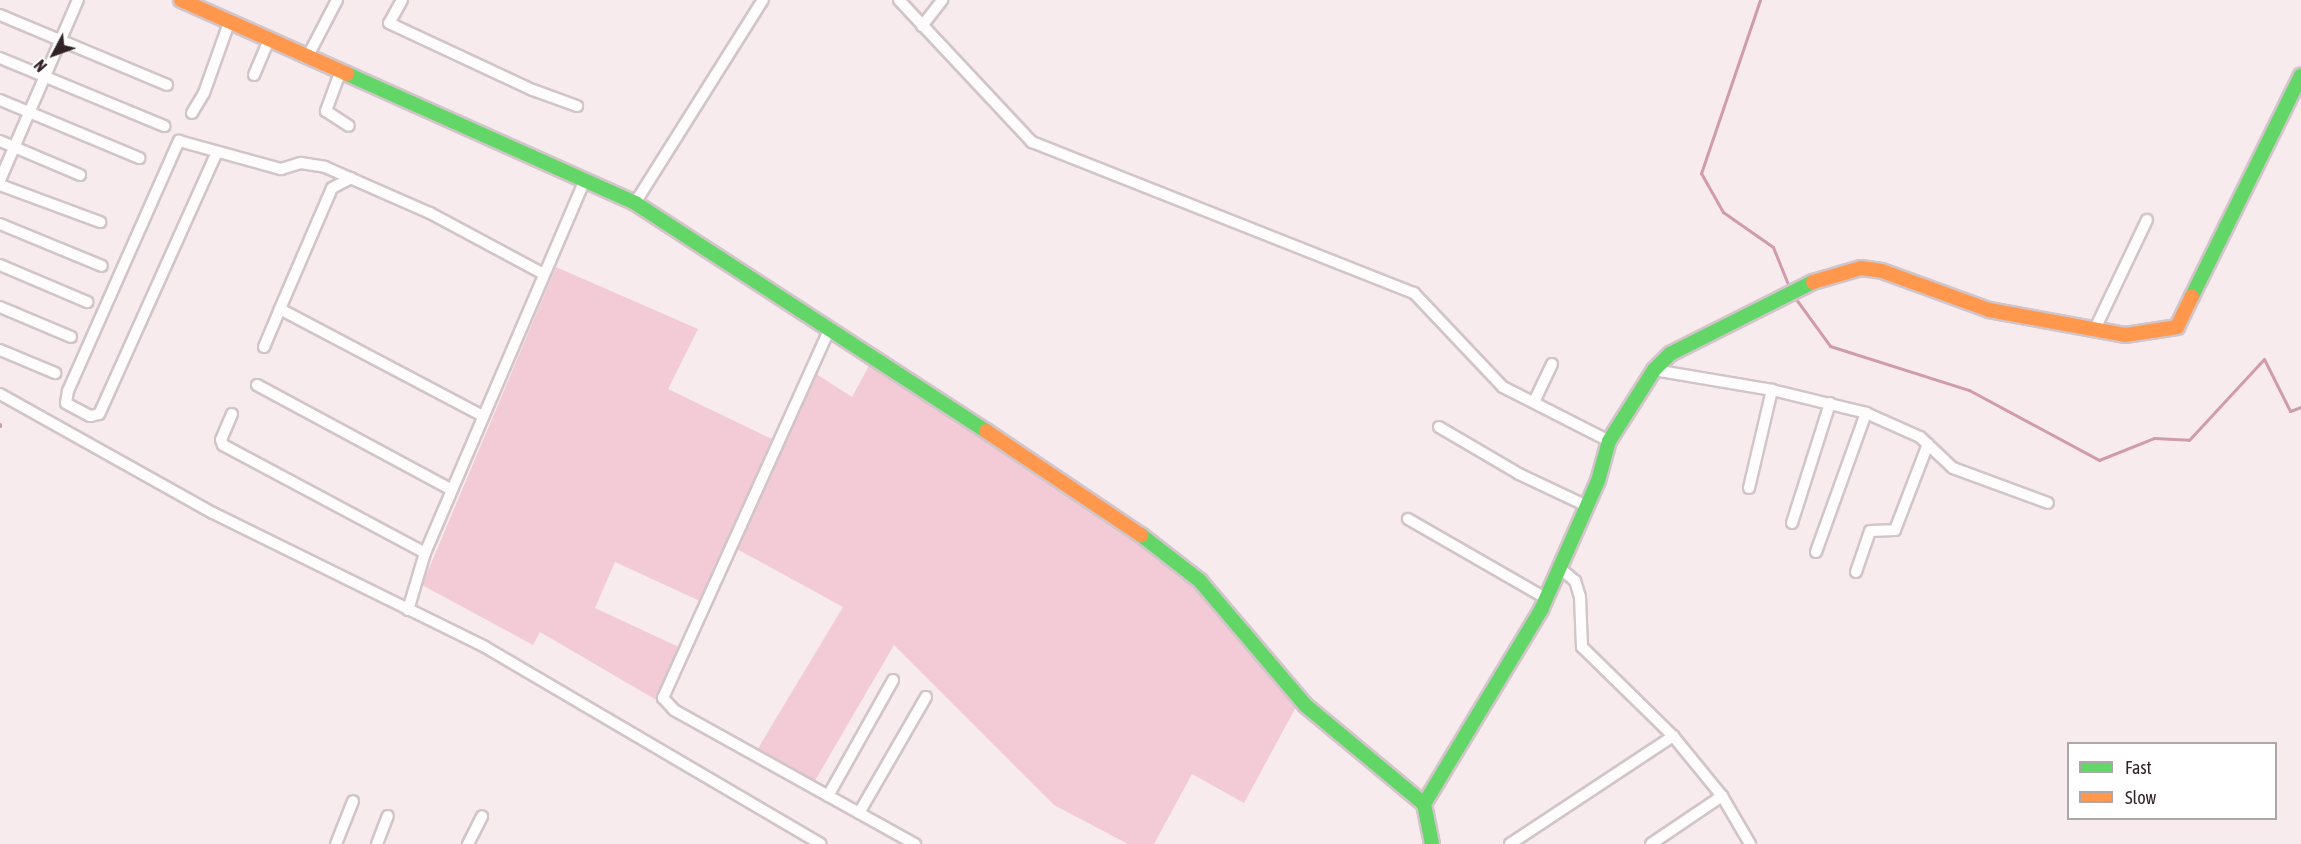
<!DOCTYPE html>
<html>
<head>
<meta charset="utf-8">
<style>
  body { margin:0 }
  #map { position:relative; width:2301px; height:844px; overflow:hidden; background:#f7ebee; font-family:"Asap Condensed",sans-serif }
  div>[style] { position:absolute }
  [style*='--x'] { left:calc(var(--x)*1px); top:calc(var(--y)*1px); width:calc(var(--w)*1px); rotate:calc(var(--a)*1deg) }
  .green>* { inset:0; background:#f2cbd7 }
  .stream>* { height:3px; margin:-1.5px; padding:0 1.5px; transform-origin:1.5px; border-radius:1.5px; background:#d09cad }
  .roads { filter:drop-shadow(2px 0 #d2c5c9) drop-shadow(-2px 0 #d2c5c9) drop-shadow(0 2px #d2c5c9) drop-shadow(0 -2px #d2c5c9) }
  .street>* { height:10px; margin:-5px; padding:0 5px; transform-origin:5px; border-radius:5px; background:#fefcfc }
  .fast>* { height:14px; margin:-7px; padding:0 7px; transform-origin:7px; border-radius:7px; background:#63d668 }
  .slow>* { height:14px; margin:-7px; padding:0 7px; transform-origin:7px; border-radius:7px; background:#ff974d }
  span { translate:-50% -50%; white-space:nowrap; text-align:center; line-height:1.15; -webkit-text-stroke:5px #fff; paint-order:stroke }
  .legend { position:absolute; left:2067px; top:742px; width:210px; height:78px; box-sizing:border-box; background:#fff; border:2px solid #ada7a9; margin:0; padding:8px 10px; list-style:none; font-size:18px; color:#322327 }
  .legend li { display:flex; align-items:center; gap:12px; height:30px }
  .legend b { width:30px; border:2px solid #ada7a9 }
  .north { position:absolute; left:24px; top:24px; width:60px; height:60px; -webkit-text-stroke:4px #fff; paint-order:stroke; rotate:229deg; font-size:16px; font-weight:700; line-height:24px; text-align:center; color:#322327 }
  .north::after { content:''; display:block; margin:auto; width:21px; height:27px; background:#322327; clip-path:polygon(50% 0,100% 100%,50% 72%,0 100%) }
</style>
</head>
<body>
<div id="map">
  <div class="green">
    <div style="clip-path:polygon(556px 267px,698px 329px,668px 389px,774px 440px,702px 602px,615px 562px,595px 608px,681px 648px,658px 701px,540px 632px,533px 645px,422px 585px)"></div>
    <div style="clip-path:polygon(871px 362px,1113px 521px,1180px 570px,1227px 618px,1297px 705px,1244px 803px,1192px 774px,1154px 844px,1128px 844px,1054px 805px,894px 645px,813px 784px,757px 750px,843px 607px,735px 548px,815px 373px,852px 397px)"></div>
  </div>
  <div class="stream">
    <div style="--x:1760;--y:0;--w:183;--a:108.8"></div>
    <div style="--x:1701;--y:173;--w:45;--a:60.6"></div>
    <div style="--x:1723;--y:212;--w:61;--a:35"></div>
    <div style="--x:1773;--y:247;--w:45;--a:68"></div>
    <div style="--x:1793;--y:295;--w:63;--a:54"></div>
    <div style="--x:1830;--y:346;--w:146;--a:17.6"></div>
    <div style="--x:1969;--y:390;--w:148;--a:28.3"></div>
    <div style="--x:2099;--y:460;--w:59;--a:-21.8"></div>
    <div style="--x:2154;--y:438;--w:35;--a:3"></div>
    <div style="--x:2189;--y:440;--w:110;--a:-47.2"></div>
    <div style="--x:2264;--y:359;--w:58;--a:63.4"></div>
    <div style="--x:2290;--y:411;--w:12;--a:-20"></div>
    <div style="--x:0;--y:424;--w:2;--a:90"></div>
  </div>
  <div class="roads">
    <div class="street">
      <div style="--x:402;--y:0;--w:26;--a:119"></div>
      <div style="--x:389;--y:23;--w:159;--a:25"></div>
      <div style="--x:533;--y:90;--w:47;--a:20"></div>
      <div style="--x:899;--y:0;--w:195;--a:46.9"></div>
      <div style="--x:1032;--y:142;--w:411;--a:21.6"></div>
      <div style="--x:1414;--y:293;--w:129;--a:46.6"></div>
      <div style="--x:1503;--y:387;--w:119;--a:27"></div>
      <div style="--x:0;--y:15;--w:181;--a:22.7"></div>
      <div style="--x:922;--y:26;--w:33;--a:-52"></div>
      <div style="--x:308;--y:56;--w:63;--a:-62.6"></div>
      <div style="--x:0;--y:58;--w:178;--a:22.5"></div>
      <div style="--x:341;--y:70;--w:44;--a:110.1"></div>
      <div style="--x:326;--y:111;--w:27;--a:33"></div>
      <div style="--x:254;--y:75;--w:39;--a:-67"></div>
      <div style="--x:0;--y:100;--w:151;--a:22.6"></div>
      <div style="--x:192;--y:113;--w:23;--a:-59"></div>
      <div style="--x:204;--y:93;--w:77;--a:-70.4"></div>
      <div style="--x:0;--y:141;--w:87;--a:23"></div>
      <div style="--x:217;--y:152;--w:287;--a:114.2"></div>
      <div style="--x:99;--y:414;--w:9;--a:167"></div>
      <div style="--x:90;--y:416;--w:27;--a:-152"></div>
      <div style="--x:66;--y:403;--w:12;--a:-81"></div>
      <div style="--x:68;--y:391;--w:274;--a:-66.1"></div>
      <div style="--x:179;--y:141;--w:106;--a:15.4"></div>
      <div style="--x:281;--y:169;--w:21;--a:-17"></div>
      <div style="--x:301;--y:163;--w:24;--a:9"></div>
      <div style="--x:325;--y:167;--w:115;--a:23.7"></div>
      <div style="--x:430;--y:213;--w:129;--a:28.2"></div>
      <div style="--x:351;--y:178;--w:21;--a:152"></div>
      <div style="--x:332;--y:188;--w:132;--a:113.3"></div>
      <div style="--x:280;--y:309;--w:229;--a:27.8"></div>
      <div style="--x:0;--y:180;--w:196;--a:-66.6"></div>
      <div style="--x:0;--y:185;--w:107;--a:20.3"></div>
      <div style="--x:635;--y:203;--w:240;--a:-57.8"></div>
      <div style="--x:0;--y:224;--w:110;--a:22.4"></div>
      <div style="--x:0;--y:265;--w:95;--a:23"></div>
      <div style="--x:0;--y:307;--w:77;--a:22.9"></div>
      <div style="--x:830;--y:328;--w:406;--a:114.3"></div>
      <div style="--x:663;--y:698;--w:16;--a:47"></div>
      <div style="--x:674;--y:710;--w:276;--a:29.1"></div>
      <div style="--x:2094;--y:331;--w:123;--a:-64.5"></div>
      <div style="--x:264;--y:347;--w:41;--a:-67.2"></div>
      <div style="--x:0;--y:350;--w:60;--a:22.7"></div>
      <div style="--x:1654;--y:370;--w:120;--a:9.6"></div>
      <div style="--x:1772;--y:390;--w:97;--a:13.7"></div>
      <div style="--x:1866;--y:413;--w:59;--a:24"></div>
      <div style="--x:1920;--y:437;--w:45;--a:43.2"></div>
      <div style="--x:1953;--y:468;--w:101;--a:20.2"></div>
      <div style="--x:257;--y:385;--w:221;--a:28.3"></div>
      <div style="--x:0;--y:394;--w:244;--a:29.2"></div>
      <div style="--x:213;--y:513;--w:303;--a:26.2"></div>
      <div style="--x:485;--y:647;--w:389;--a:30.4"></div>
      <div style="--x:1534;--y:402;--w:42;--a:-64.7"></div>
      <div style="--x:232;--y:414;--w:28;--a:113"></div>
      <div style="--x:221;--y:440;--w:5;--a:68"></div>
      <div style="--x:223;--y:445;--w:229;--a:28.1"></div>
      <div style="--x:1439;--y:427;--w:93;--a:30.4"></div>
      <div style="--x:1519;--y:474;--w:75;--a:25.2"></div>
      <div style="--x:1749;--y:488;--w:101;--a:-76.8"></div>
      <div style="--x:1408;--y:519;--w:160;--a:29.9"></div>
      <div style="--x:1792;--y:523;--w:126;--a:-72.4"></div>
      <div style="--x:1816;--y:552;--w:148;--a:-70.2"></div>
      <div style="--x:1856;--y:572;--w:43;--a:-71.1"></div>
      <div style="--x:1870;--y:531;--w:25;--a:-2"></div>
      <div style="--x:1895;--y:530;--w:92;--a:-69"></div>
      <div style="--x:408;--y:610;--w:59;--a:-73.4"></div>
      <div style="--x:425;--y:553;--w:406;--a:-66.8"></div>
      <div style="--x:1673;--y:736;--w:77;--a:50.8"></div>
      <div style="--x:1722;--y:796;--w:56;--a:59.7"></div>
      <div style="--x:828;--y:796;--w:133;--a:-60.7"></div>
      <div style="--x:859;--y:813;--w:134;--a:-60"></div>
      <div style="--x:336;--y:844;--w:46;--a:-68.4"></div>
      <div style="--x:377;--y:844;--w:30;--a:-69"></div>
      <div style="--x:468;--y:844;--w:31;--a:-63"></div>
      <div style="--x:1510;--y:844;--w:196;--a:-33.5"></div>
      <div style="--x:1673;--y:736;--w:127;--a:-135.6"></div>
      <div style="--x:1582;--y:647;--w:50;--a:-92.3"></div>
      <div style="--x:1580;--y:597;--w:17;--a:-107"></div>
      <div style="--x:1575;--y:581;--w:18;--a:-139"></div>
      <div style="--x:1651;--y:844;--w:86;--a:-34.1"></div>
    </div>
    <div class="fast">
      <div style="--x:347;--y:74;--w:316;--a:24.1"></div>
      <div style="--x:635;--y:203;--w:419;--a:33"></div>
      <div style="--x:2192;--y:296;--w:246;--a:-63.7"></div>
      <div style="--x:1141;--y:535;--w:75;--a:37.9"></div>
      <div style="--x:1200;--y:581;--w:162;--a:49.7"></div>
      <div style="--x:1305;--y:705;--w:155;--a:39.8"></div>
      <div style="--x:1424;--y:804;--w:41;--a:78.7"></div>
      <div style="--x:1424;--y:804;--w:227;--a:-58.9"></div>
      <div style="--x:1541;--y:610;--w:141;--a:-66.2"></div>
      <div style="--x:1598;--y:481;--w:41;--a:-74.6"></div>
      <div style="--x:1609;--y:441;--w:84;--a:-57.6"></div>
      <div style="--x:1654;--y:370;--w:23;--a:-45"></div>
      <div style="--x:1670;--y:354;--w:160;--a:-26.7"></div>
    </div>
    <div class="slow">
      <div style="--x:181;--y:0;--w:182;--a:24"></div>
      <div style="--x:1813;--y:282;--w:50;--a:-16.3"></div>
      <div style="--x:1861;--y:268;--w:21;--a:8"></div>
      <div style="--x:1882;--y:271;--w:114;--a:20"></div>
      <div style="--x:1989;--y:310;--w:138;--a:10.4"></div>
      <div style="--x:2125;--y:335;--w:53;--a:-8.7"></div>
      <div style="--x:2177;--y:327;--w:34;--a:-64"></div>
      <div style="--x:986;--y:431;--w:187;--a:33.9"></div>
    </div>
  </div>
  <ul class="legend">
  <li><b style="height:8px;background:#63d668"></b>Fast</li>
  <li><b style="height:8px;background:#ff974d"></b>Slow</li>
  </ul>
  <div class="north">N</div>
</div>
</body>
</html>
